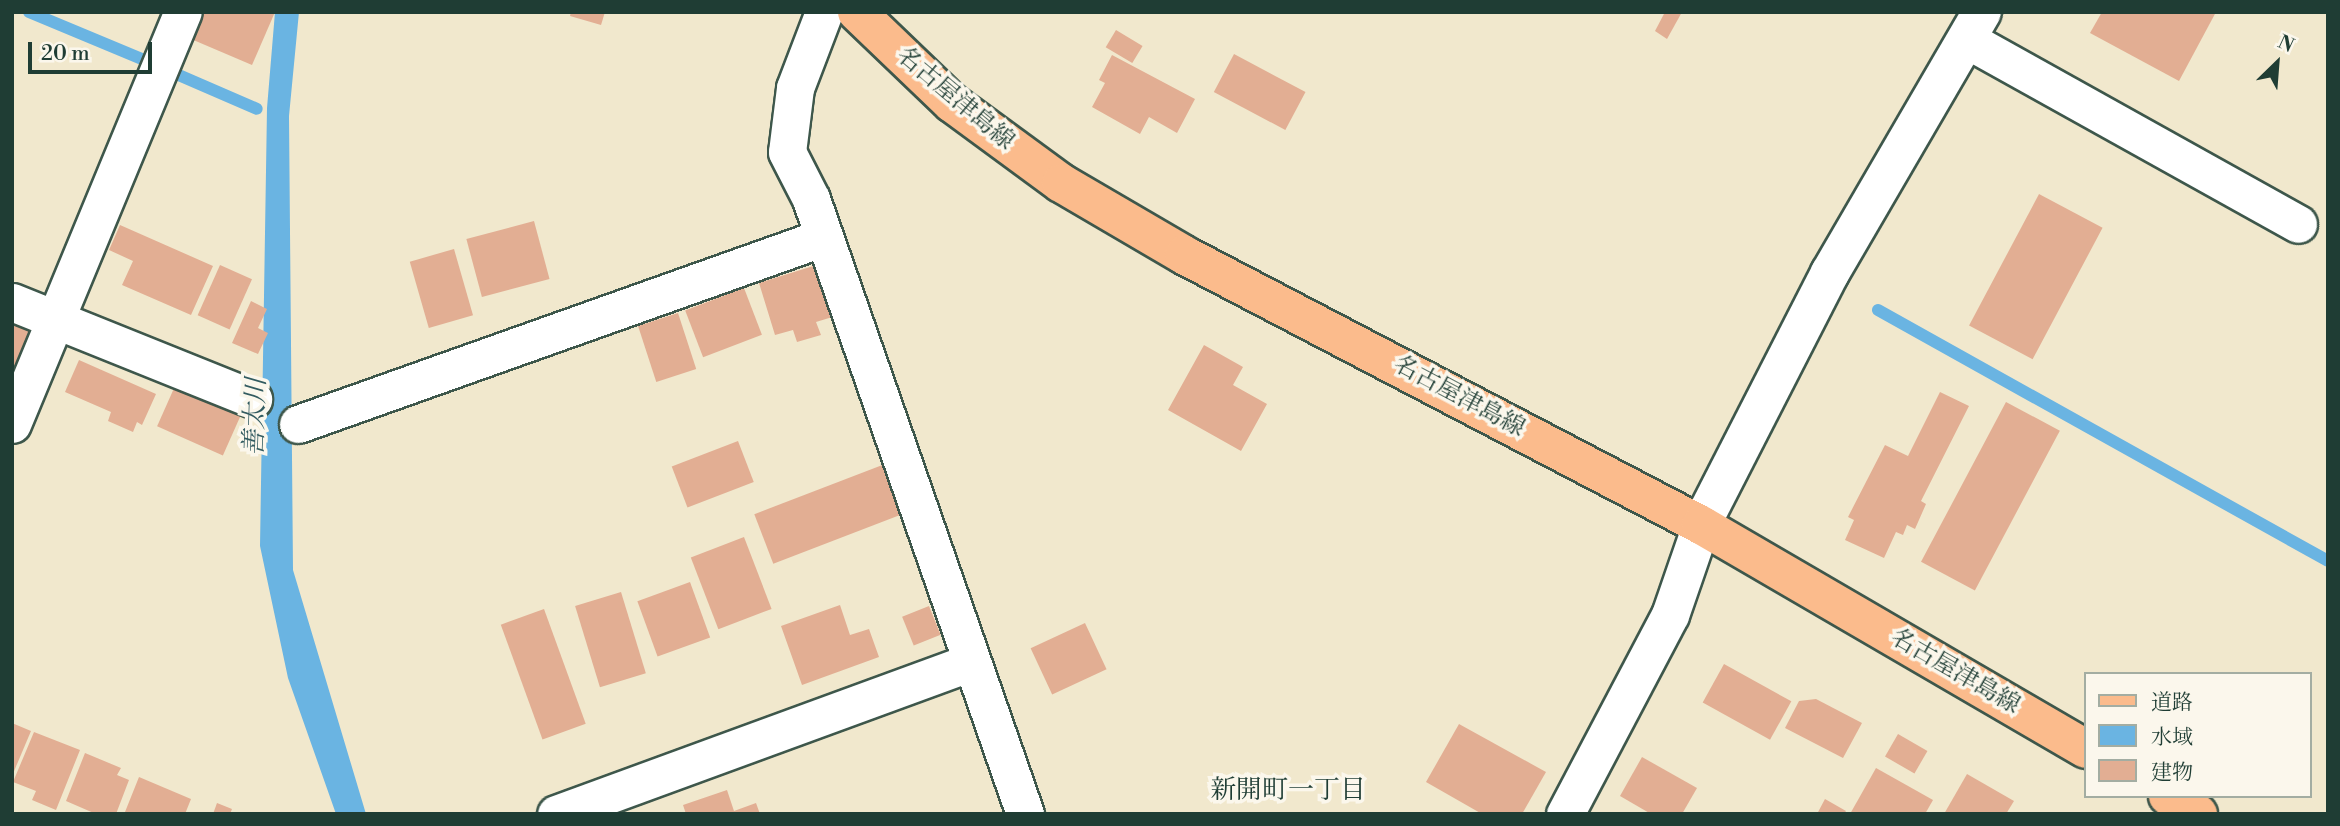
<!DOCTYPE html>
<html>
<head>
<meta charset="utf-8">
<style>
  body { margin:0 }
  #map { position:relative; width:2340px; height:826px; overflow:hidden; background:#f1e8cd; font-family:"Libre Bodoni","Noto Serif JP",serif }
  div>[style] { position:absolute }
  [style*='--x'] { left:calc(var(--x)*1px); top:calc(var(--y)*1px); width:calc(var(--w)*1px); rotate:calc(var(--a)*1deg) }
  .water>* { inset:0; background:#6ab4e2 }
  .stream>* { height:12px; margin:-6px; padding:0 6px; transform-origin:6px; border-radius:6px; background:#6ab4e2 }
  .building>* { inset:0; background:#e2ae93; transform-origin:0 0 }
  .roads { filter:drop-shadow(2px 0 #3e574b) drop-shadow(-2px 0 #3e574b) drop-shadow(0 2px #3e574b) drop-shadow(0 -2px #3e574b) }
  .minor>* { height:37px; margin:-18.5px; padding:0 18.5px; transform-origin:18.5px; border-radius:18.5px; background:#fff }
  .tertiary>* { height:38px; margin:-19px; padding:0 19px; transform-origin:19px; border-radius:19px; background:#fff }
  .primary>* { height:38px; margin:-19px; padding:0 19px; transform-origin:19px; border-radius:19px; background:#fbbb8c }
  span { translate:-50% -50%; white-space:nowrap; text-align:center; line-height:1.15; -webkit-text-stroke:7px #fbf7ec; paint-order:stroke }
  .street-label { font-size:24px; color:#1f3d34 }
  .water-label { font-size:26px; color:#325b60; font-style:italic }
  .neighbourhood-label { font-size:26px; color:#1f3d34 }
  .frame { position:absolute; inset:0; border:14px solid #1f3d34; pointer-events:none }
  .legend { position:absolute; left:2084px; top:672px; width:228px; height:126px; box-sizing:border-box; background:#fbf7ec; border:2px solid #a3ada2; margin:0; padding:9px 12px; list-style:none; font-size:21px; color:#1f3d34 }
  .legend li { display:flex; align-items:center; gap:14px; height:35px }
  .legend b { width:35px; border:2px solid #a3ada2 }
  .north { position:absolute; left:2242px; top:28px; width:70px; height:70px; -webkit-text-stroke:5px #fbf7ec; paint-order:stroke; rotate:25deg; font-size:19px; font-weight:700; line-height:28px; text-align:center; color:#1f3d34 }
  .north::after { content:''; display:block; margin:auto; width:24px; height:32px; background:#1f3d34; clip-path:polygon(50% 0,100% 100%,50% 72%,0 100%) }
  .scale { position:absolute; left:28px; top:42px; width:124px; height:32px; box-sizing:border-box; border:4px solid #1f3d34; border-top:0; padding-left:9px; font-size:21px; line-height:24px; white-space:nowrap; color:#1f3d34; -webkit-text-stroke:5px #fbf7ec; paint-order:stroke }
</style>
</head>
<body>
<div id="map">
  <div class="water">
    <div style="clip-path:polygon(275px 12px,299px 12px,289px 116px,293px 570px,366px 814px,336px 814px,288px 678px,260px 546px,267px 108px)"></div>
  </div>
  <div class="stream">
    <div style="--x:29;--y:12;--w:130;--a:22.6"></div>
    <div style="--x:174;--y:73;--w:90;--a:23.4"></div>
    <div style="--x:1878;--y:310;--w:515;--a:29.15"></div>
  </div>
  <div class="building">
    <div style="clip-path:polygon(202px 12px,275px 12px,252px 65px,191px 39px)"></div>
    <div style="clip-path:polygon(571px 12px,605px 12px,601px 25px,570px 16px)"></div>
    <div style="clip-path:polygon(1665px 12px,1682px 12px,1667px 39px,1655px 31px)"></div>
    <div style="clip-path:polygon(2102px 12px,2216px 12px,2179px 81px,2090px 33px)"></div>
    <div style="left:1116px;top:30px;width:31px;height:20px;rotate:31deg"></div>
    <div style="left:1234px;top:54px;width:81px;height:43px;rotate:28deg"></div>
    <div style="clip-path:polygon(1112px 55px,1195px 99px,1177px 133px,1149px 117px,1140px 134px,1092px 107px,1105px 83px,1099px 80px)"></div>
    <div style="left:2039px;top:194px;width:72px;height:149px;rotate:28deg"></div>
    <div style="left:534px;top:221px;width:60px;height:70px;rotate:75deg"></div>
    <div style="clip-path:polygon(120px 225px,213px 266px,191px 315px,122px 285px,133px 261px,109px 250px)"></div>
    <div style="left:454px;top:249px;width:69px;height:46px;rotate:74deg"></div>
    <div style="clip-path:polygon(823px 263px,839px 315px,816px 322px,821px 335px,797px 342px,793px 330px,775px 335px,759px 283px)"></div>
    <div style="left:220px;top:265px;width:35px;height:55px;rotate:24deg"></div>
    <div style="left:744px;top:288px;width:50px;height:63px;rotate:69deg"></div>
    <div style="clip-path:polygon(251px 301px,267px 309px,258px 328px,268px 333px,258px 354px,232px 343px)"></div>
    <div style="left:678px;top:313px;width:59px;height:42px;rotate:72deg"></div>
    <div style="clip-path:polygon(12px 318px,32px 327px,12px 371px)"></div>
    <div style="clip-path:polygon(1204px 345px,1243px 367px,1233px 385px,1267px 404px,1241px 451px,1168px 410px)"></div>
    <div style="clip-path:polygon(79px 360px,156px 394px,142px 425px,137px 422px,133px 432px,108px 421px,111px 412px,65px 392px)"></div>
    <div style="left:175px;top:386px;width:72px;height:44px;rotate:24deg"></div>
    <div style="clip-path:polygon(1940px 392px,1969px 406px,1921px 501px,1926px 504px,1915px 529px,1907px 525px,1903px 535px,1896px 532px,1884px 558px,1845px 540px,1854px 520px,1848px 517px,1885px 445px,1908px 456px)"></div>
    <div style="left:2006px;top:402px;width:61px;height:181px;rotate:28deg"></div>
    <div style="left:738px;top:441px;width:44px;height:71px;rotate:69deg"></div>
    <div style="left:885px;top:464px;width:53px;height:140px;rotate:69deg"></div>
    <div style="left:744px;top:537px;width:77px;height:57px;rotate:69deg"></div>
    <div style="left:690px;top:582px;width:59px;height:56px;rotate:70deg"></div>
    <div style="left:621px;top:592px;width:85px;height:48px;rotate:73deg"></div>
    <div style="clip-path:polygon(840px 605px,850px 635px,869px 629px,879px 657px,802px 685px,781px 626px)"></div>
    <div style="left:929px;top:606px;width:31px;height:29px;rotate:68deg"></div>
    <div style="left:544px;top:609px;width:122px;height:46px;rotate:70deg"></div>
    <div style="left:1085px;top:623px;width:51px;height:60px;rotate:65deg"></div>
    <div style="left:1724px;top:664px;width:77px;height:44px;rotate:29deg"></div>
    <div style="clip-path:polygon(1816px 699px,1862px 723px,1843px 758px,1785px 728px,1799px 701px)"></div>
    <div style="clip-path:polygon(12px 723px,31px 731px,12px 776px)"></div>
    <div style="clip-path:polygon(1459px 724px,1546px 772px,1522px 814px,1482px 814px,1426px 782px)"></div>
    <div style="clip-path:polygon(34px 732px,80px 750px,56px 810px,32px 800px,36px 791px,13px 782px)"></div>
    <div style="left:1898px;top:734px;width:34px;height:26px;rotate:30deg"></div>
    <div style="clip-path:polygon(85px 753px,121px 768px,117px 775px,129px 780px,116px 814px,96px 814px,66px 801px)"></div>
    <div style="clip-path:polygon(1642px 757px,1697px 788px,1682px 814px,1651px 814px,1620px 796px)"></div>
    <div style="clip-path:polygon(1876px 768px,1933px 800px,1925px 814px,1850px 814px)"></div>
    <div style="clip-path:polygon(1967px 774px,2014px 801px,2006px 814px,1944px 814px)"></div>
    <div style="clip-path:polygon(139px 777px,191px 799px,185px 814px,125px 812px)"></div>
    <div style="clip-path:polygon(727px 790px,734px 811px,756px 803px,760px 814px,686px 814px,683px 805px)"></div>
    <div style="clip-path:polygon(1825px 799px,1846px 811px,1844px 814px,1817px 814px)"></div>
    <div style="clip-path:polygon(217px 803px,232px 809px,230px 814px,213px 814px)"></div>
  </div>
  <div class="roads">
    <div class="minor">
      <div style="--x:824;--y:12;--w:81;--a:110.9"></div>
      <div style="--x:795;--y:88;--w:64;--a:97.1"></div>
      <div style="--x:787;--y:152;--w:53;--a:62.9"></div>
      <div style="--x:811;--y:199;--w:651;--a:70.81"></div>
      <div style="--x:1966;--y:39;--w:380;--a:29.1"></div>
      <div style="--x:12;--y:302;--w:260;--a:21.9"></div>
      <div style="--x:12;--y:424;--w:446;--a:-67.5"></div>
      <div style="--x:298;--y:424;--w:558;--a:-19.57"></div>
      <div style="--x:556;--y:814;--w:440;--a:-20.1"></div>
      <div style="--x:1565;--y:814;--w:225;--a:-62.2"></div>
      <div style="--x:1670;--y:615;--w:95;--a:-71"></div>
    </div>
    <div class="tertiary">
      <div style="--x:1701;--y:525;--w:283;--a:-62.9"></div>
      <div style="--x:1830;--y:273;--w:302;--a:-59.8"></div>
    </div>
    <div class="primary">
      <div style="--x:857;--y:12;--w:132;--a:43.8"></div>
      <div style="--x:952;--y:103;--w:135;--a:36.3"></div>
      <div style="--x:1061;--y:183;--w:143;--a:30.3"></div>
      <div style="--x:1184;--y:255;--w:583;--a:27.58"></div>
      <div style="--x:1701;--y:525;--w:445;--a:30.2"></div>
      <div style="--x:2168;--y:796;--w:35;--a:31"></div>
    </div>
  </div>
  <div class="street-label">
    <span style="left:955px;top:99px;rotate:40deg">名古屋津島線</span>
    <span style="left:1459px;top:397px;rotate:28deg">名古屋津島線</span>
    <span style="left:1955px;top:672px;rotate:30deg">名古屋津島線</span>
  </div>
  <div class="water-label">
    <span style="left:256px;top:417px;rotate:-88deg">善太川</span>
  </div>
  <div class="neighbourhood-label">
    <span style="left:1288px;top:791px">新開町一丁目</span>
  </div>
  <div class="frame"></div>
  <ul class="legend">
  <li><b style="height:9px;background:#fbbb8c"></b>道路</li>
  <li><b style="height:19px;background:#6ab4e2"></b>水域</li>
  <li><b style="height:19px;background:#e2ae93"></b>建物</li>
  </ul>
  <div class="north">N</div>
  <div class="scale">20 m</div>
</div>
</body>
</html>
